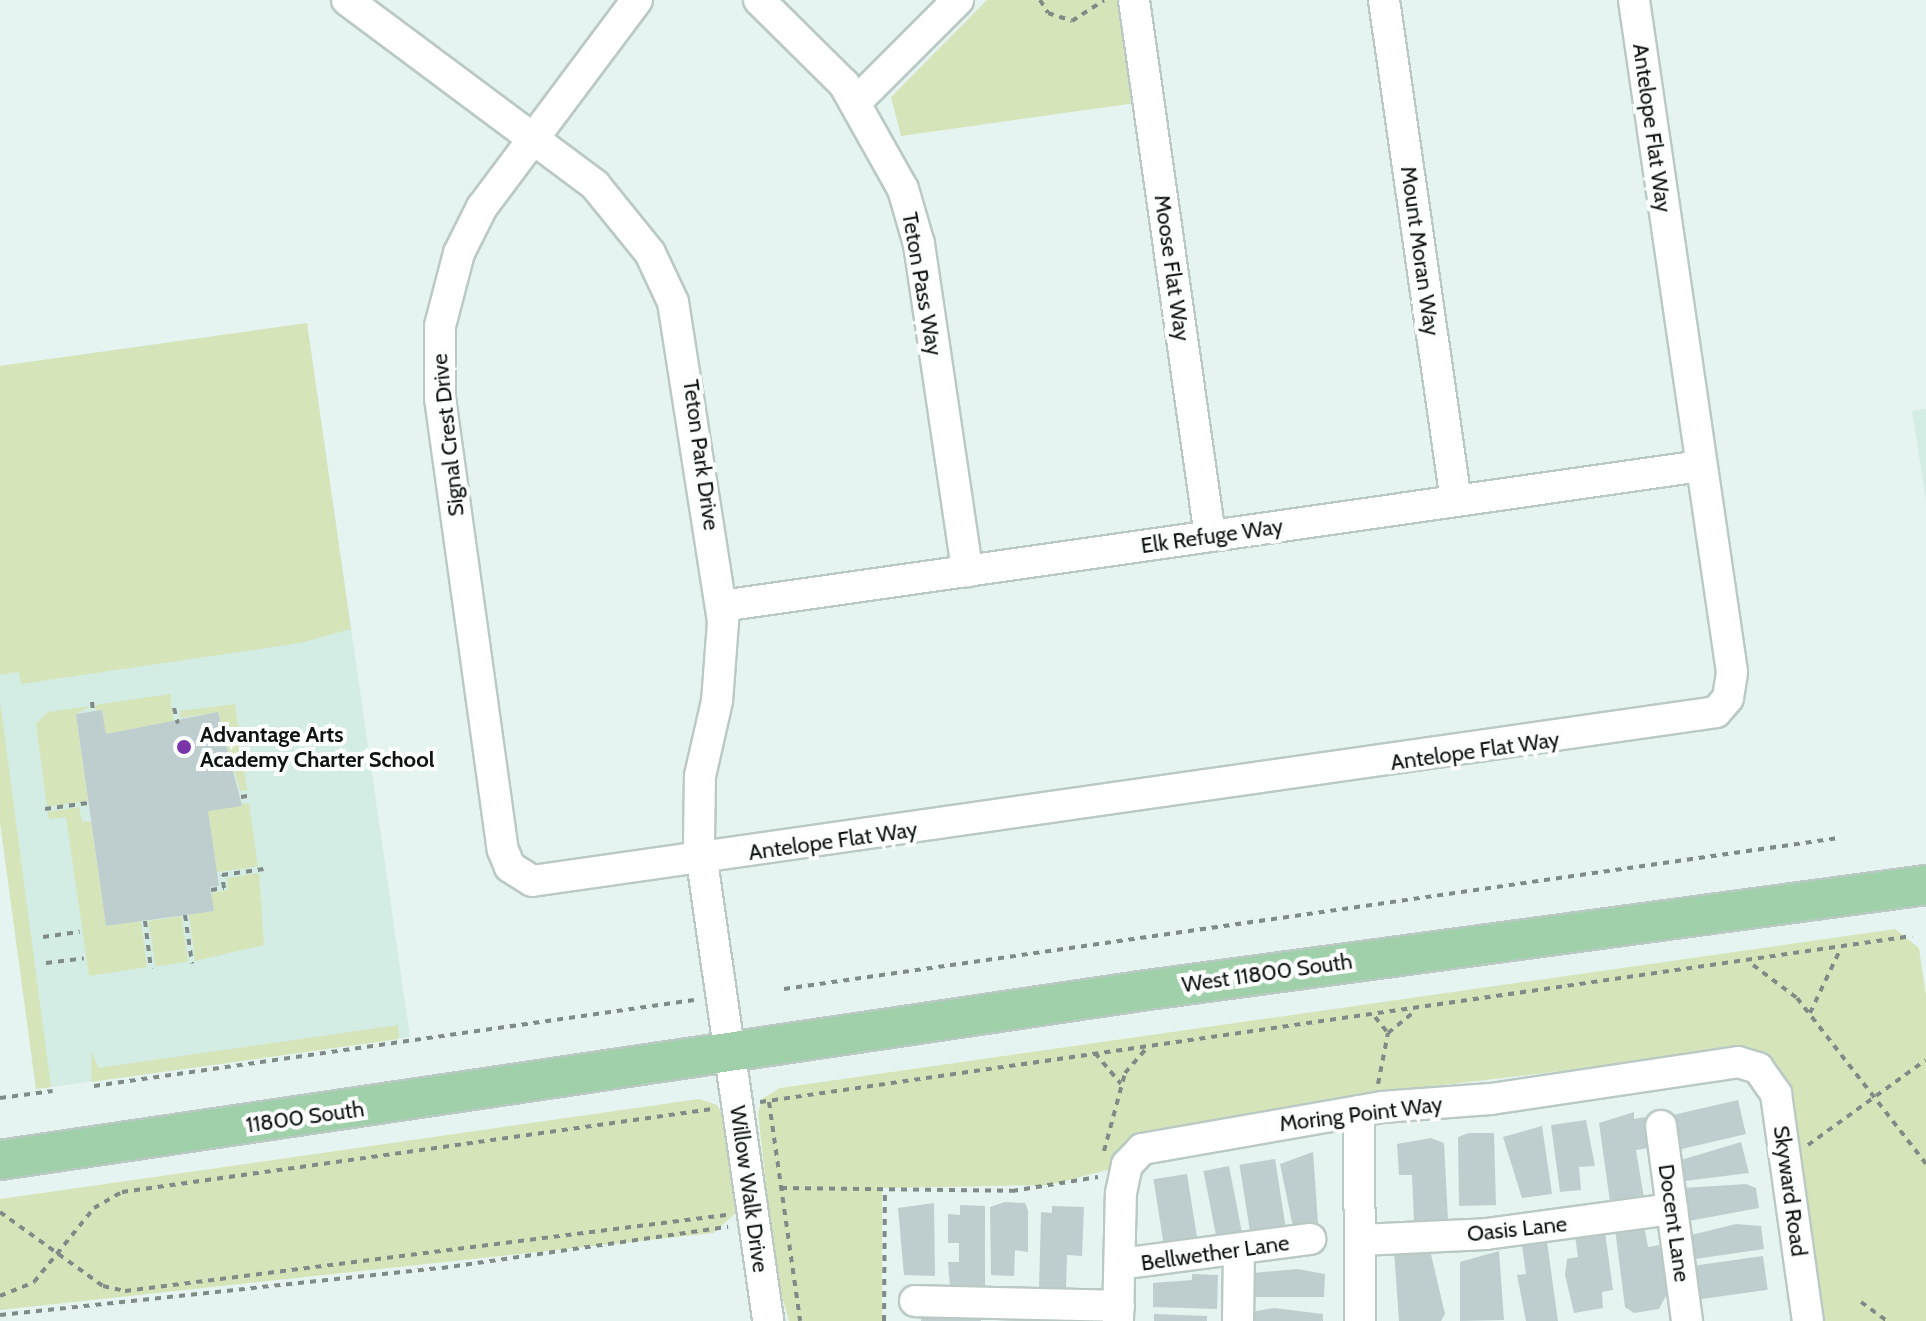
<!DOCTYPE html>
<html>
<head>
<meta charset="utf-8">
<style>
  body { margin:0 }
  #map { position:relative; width:1926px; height:1321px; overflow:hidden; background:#e5f4f0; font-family:Cabin,sans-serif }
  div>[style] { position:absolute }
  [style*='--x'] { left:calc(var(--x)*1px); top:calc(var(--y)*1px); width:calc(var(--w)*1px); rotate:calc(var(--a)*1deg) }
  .built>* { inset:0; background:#d3ece4 }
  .green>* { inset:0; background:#d6e5b9; transform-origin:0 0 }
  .building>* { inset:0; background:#bececf; transform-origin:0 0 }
  .path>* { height:4px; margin-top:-2px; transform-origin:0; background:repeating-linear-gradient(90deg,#808b88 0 6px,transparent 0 12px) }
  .roads { filter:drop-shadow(2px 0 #bac9c4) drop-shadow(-2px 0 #bac9c4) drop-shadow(0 2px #bac9c4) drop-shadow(0 -2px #bac9c4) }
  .minor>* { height:30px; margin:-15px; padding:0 15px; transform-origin:15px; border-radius:15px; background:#fff }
  .major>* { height:38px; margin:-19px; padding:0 19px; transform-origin:19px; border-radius:19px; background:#9fd0a9 }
  .dots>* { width:22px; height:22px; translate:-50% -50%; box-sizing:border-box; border:4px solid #fbfefd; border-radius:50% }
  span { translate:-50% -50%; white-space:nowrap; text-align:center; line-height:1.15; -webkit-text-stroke:8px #fbfefd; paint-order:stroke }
  .street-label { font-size:22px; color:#0e1412 }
  .poi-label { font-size:22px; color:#0e1412; font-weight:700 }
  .left { translate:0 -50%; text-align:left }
</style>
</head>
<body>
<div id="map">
  <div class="built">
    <div style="clip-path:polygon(307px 323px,410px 1037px,36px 1089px,0 822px,0 366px)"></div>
    <div style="clip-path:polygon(1926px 409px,1926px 500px,1912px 411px)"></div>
  </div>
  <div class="green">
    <div style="clip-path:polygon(987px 0,1121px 0,1136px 103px,901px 136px,891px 97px)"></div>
    <div style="clip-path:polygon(307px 323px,351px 629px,300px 643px,35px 682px,21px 684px,19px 672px,0 675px,0 366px)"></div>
    <div style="clip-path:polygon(170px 694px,174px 724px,106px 734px,102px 710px,96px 711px,95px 705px)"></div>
    <div style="clip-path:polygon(0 701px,51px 1087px,36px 1089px,0 822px)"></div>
    <div style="clip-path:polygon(235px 704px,247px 790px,240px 791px,218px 712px,181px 718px,180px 711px)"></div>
    <div style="clip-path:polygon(90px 706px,76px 714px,88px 801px,47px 807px,36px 724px,48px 712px)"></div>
    <div style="left:249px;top:803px;width:64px;height:42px;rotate:82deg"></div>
    <div style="clip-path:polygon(79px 807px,82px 822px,91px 821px,106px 926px,141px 921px,147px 967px,89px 976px,66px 817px,49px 819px,48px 812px)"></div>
    <div style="clip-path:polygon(259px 873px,264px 945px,195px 961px,189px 914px,213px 911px,211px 893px,228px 890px,227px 878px)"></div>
    <div style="left:181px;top:916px;width:46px;height:33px;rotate:81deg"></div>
    <div style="clip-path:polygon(1895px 929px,1919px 948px,1926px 996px,1926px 1321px,1821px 1321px,1789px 1091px,1772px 1064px,1731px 1051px,1401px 1090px,1149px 1132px,1112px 1169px,1049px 1185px,882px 1188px,882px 1321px,789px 1321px,776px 1274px,758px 1113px,762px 1099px,780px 1088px)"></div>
    <div style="clip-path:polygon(398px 1025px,399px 1039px,91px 1082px,92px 1051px,98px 1068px)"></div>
    <div style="clip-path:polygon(699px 1099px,717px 1105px,725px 1119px,736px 1204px,736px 1213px,713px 1233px,0 1310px,0 1199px)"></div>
  </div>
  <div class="building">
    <div style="clip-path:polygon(102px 710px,106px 734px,218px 712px,242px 806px,208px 811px,219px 886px,210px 887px,214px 911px,106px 926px,76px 714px)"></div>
    <div style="left:1738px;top:1100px;width:35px;height:67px;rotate:77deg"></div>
    <div style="clip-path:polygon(1634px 1112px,1634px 1119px,1645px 1117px,1650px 1148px,1636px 1150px,1644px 1198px,1610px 1202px,1599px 1123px)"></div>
    <div style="clip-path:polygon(1586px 1120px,1595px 1166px,1579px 1167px,1581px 1190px,1560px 1192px,1551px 1125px)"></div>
    <div style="clip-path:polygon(1542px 1126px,1552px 1194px,1522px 1198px,1503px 1137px)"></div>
    <div style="clip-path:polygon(1469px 1133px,1494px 1133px,1496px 1205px,1459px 1206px,1458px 1137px)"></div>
    <div style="clip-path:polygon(1431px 1138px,1444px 1143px,1448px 1221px,1414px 1222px,1412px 1175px,1399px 1175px,1397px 1144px)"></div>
    <div style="clip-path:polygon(1741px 1142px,1749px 1173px,1685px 1181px,1681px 1160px)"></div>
    <div style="clip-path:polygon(1313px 1152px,1318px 1223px,1293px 1227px,1280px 1164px)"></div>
    <div style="left:1275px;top:1159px;width:71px;height:36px;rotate:81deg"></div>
    <div style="left:1229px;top:1166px;width:70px;height:26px;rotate:79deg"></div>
    <div style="left:1187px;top:1174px;width:70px;height:34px;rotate:81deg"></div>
    <div style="clip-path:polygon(1746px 1184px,1756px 1188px,1759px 1208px,1689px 1221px,1683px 1188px)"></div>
    <div style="clip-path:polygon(1005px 1202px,1025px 1203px,1028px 1210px,1028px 1252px,1015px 1250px,1014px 1276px,991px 1275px,990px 1207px)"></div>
    <div style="clip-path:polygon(934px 1203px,935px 1276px,904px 1275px,898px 1208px)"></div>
    <div style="clip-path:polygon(960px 1205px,985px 1206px,985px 1286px,950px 1286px,948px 1262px,959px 1262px,959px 1243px,948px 1243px,948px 1214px,960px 1215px)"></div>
    <div style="clip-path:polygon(1052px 1206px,1084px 1207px,1082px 1256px,1067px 1255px,1066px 1290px,1039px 1289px,1041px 1212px,1052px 1213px)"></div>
    <div style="clip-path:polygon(1736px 1224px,1761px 1226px,1764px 1249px,1695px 1259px,1691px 1235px)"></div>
    <div style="clip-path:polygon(1644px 1226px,1648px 1247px,1659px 1245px,1669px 1290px,1659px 1309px,1634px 1313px,1625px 1307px,1615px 1229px)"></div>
    <div style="clip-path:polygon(1605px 1232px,1613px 1290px,1602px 1292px,1603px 1308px,1574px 1313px,1565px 1275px,1567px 1259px,1578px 1257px,1575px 1236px)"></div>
    <div style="clip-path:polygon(1547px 1242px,1558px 1321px,1526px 1321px,1517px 1275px,1526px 1274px,1522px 1245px)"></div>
    <div style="clip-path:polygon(1430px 1250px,1445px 1314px,1441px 1321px,1399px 1321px,1394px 1251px)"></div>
    <div style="clip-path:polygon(1499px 1251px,1504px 1320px,1460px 1321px,1460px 1262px)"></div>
    <div style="left:1763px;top:1256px;width:34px;height:70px;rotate:82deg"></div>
    <div style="clip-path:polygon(1298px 1269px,1325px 1274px,1324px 1297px,1252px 1297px,1252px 1273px)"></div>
    <div style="clip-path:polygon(1192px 1274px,1218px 1275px,1217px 1309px,1153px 1307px,1153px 1283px,1192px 1280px)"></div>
    <div style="clip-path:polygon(1274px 1308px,1323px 1314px,1323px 1321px,1251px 1321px,1251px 1312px)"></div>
    <div style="clip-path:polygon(1154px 1314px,1207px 1316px,1207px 1321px,1154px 1321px)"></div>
    <div style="left:921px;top:1317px;width:60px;height:4px"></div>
  </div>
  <div class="path">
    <div style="--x:1040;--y:0;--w:15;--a:58"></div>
    <div style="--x:1048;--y:13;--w:25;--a:18"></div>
    <div style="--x:1072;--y:21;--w:38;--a:-33"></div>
    <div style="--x:92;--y:702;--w:9;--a:84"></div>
    <div style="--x:174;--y:708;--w:16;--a:76"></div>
    <div style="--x:241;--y:797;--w:12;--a:-9"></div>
    <div style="--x:45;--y:809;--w:43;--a:-7.9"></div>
    <div style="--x:211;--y:890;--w:13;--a:-9"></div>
    <div style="--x:224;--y:888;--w:13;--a:-99"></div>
    <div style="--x:222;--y:875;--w:42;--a:-8.1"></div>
    <div style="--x:185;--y:915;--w:49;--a:81.7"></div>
    <div style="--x:145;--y:921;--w:48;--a:82.9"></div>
    <div style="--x:43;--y:937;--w:37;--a:-8"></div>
    <div style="--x:46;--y:963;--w:38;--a:-7"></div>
    <div style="--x:1753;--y:965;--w:55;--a:36.9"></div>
    <div style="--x:1797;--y:998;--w:210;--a:52.1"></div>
    <div style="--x:784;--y:989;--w:1065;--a:-8.15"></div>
    <div style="--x:1810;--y:1013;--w:68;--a:-64.6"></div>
    <div style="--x:1375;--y:1017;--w:21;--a:51"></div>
    <div style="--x:1095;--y:1053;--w:40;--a:50"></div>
    <div style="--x:1378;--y:1084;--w:52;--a:-78.9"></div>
    <div style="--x:1388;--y:1033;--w:33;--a:-39"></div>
    <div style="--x:94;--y:1086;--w:606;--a:-8.16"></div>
    <div style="--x:0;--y:1098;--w:53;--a:-7.5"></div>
    <div style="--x:760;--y:1102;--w:1164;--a:-8.2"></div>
    <div style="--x:769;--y:1102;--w:221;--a:81.9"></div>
    <div style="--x:1808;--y:1145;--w:145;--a:-35.8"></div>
    <div style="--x:1104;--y:1151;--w:81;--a:-74.9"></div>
    <div style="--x:1125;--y:1073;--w:33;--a:-49"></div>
    <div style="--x:781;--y:1188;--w:231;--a:0.7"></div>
    <div style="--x:1012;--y:1191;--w:87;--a:-9.2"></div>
    <div style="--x:0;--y:1212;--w:127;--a:35.7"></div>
    <div style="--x:103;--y:1286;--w:23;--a:13"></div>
    <div style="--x:125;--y:1291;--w:606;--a:-7.21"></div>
    <div style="--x:0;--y:1296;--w:37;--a:-22"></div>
    <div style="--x:34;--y:1282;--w:95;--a:-51"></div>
    <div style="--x:94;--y:1208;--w:32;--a:-30"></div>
    <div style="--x:122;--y:1192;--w:596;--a:-8.01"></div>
    <div style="--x:1861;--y:1302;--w:32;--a:36"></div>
    <div style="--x:0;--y:1315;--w:444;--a:-6.1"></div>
    <div style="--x:442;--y:1268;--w:289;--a:-8.2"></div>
    <div style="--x:884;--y:1321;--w:130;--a:-89.6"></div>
  </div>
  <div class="roads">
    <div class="minor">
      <div style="--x:347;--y:0;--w:309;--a:36.7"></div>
      <div style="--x:595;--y:185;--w:87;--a:51"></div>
      <div style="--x:650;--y:253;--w:54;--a:64.9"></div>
      <div style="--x:673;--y:302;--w:324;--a:81.1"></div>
      <div style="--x:723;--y:622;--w:79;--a:94.3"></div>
      <div style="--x:717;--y:701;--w:77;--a:102.8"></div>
      <div style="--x:700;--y:776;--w:64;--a:90.9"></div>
      <div style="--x:699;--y:840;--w:486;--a:81.8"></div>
      <div style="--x:637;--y:0;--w:259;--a:126.8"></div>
      <div style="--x:482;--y:207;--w:51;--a:116.6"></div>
      <div style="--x:459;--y:253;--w:75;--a:104.6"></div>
      <div style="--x:440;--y:326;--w:72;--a:90"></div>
      <div style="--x:440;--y:398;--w:456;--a:82.1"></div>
      <div style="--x:503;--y:850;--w:18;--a:68"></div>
      <div style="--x:510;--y:867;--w:26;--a:32"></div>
      <div style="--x:532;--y:881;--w:1196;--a:-8.12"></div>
      <div style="--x:1716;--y:712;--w:18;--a:-49"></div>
      <div style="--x:1728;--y:698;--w:26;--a:-81"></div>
      <div style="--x:1732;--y:672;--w:679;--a:-98.3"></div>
      <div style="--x:759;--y:0;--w:120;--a:44.7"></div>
      <div style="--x:844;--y:84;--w:120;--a:60.7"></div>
      <div style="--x:903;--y:189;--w:57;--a:73.8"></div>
      <div style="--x:919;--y:244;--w:331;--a:81.6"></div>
      <div style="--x:1134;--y:0;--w:541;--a:81.93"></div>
      <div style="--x:1384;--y:0;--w:506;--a:81.82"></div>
      <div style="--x:857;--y:101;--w:143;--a:-45"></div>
      <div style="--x:722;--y:606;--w:989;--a:-8.14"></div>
      <div style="--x:1359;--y:1111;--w:210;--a:89.7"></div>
      <div style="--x:1661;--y:1126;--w:197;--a:82.4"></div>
      <div style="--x:1361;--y:1240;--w:125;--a:-2.7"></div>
      <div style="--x:1486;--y:1234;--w:188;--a:-7.7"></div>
      <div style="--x:1120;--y:1264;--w:192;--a:-7.5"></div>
      <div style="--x:915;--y:1301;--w:204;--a:1.4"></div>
      <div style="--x:1118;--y:1321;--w:128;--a:-88.7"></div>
      <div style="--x:1121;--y:1193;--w:29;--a:-78"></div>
      <div style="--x:1127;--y:1165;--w:22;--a:-47"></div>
      <div style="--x:1142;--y:1149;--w:244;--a:-9.9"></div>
      <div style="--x:1382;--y:1107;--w:109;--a:-4.2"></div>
      <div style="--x:1491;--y:1099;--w:250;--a:-8.5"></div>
      <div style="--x:1738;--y:1062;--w:21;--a:17"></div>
      <div style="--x:1758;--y:1068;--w:32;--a:55"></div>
      <div style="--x:1776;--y:1094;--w:229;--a:82"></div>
      <div style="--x:1238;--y:1321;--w:69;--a:-89.2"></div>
    </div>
    <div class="major">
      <div style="--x:0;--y:1160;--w:1152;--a:-8.43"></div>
      <div style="--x:1140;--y:991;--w:793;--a:-7.68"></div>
    </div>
  </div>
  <div class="dots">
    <div style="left:184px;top:747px;background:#7a35a9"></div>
  </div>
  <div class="street-label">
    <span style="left:1652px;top:128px;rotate:82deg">Antelope Flat Way</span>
    <span style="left:1420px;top:251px;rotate:82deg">Mount Moran Way</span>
    <span style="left:1172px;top:268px;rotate:82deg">Moose Flat Way</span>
    <span style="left:922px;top:284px;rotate:80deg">Teton Pass Way</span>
    <span style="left:448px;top:435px;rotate:-96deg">Signal Crest Drive</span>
    <span style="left:701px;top:455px;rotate:82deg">Teton Park Drive</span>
    <span style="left:1212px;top:536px;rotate:-8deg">Elk Refuge Way</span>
    <span style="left:1475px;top:751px;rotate:-8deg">Antelope Flat Way</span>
    <span style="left:833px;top:841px;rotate:-8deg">Antelope Flat Way</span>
    <span style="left:1267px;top:973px;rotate:-8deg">West 11800 South</span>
    <span style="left:1361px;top:1114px;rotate:-7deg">Moring Point Way</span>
    <span style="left:305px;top:1117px;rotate:-8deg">11800 South</span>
    <span style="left:749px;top:1189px;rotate:82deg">Willow Walk Drive</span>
    <span style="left:1790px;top:1191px;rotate:82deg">Skyward Road</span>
    <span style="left:1674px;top:1223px;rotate:82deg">Docent Lane</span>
    <span style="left:1517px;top:1229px;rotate:-6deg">Oasis Lane</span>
    <span style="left:1215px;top:1253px;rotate:-8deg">Bellwether Lane</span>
  </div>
  <div class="poi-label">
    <span class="left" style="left:200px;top:747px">Advantage Arts<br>Academy Charter School</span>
  </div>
</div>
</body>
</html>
